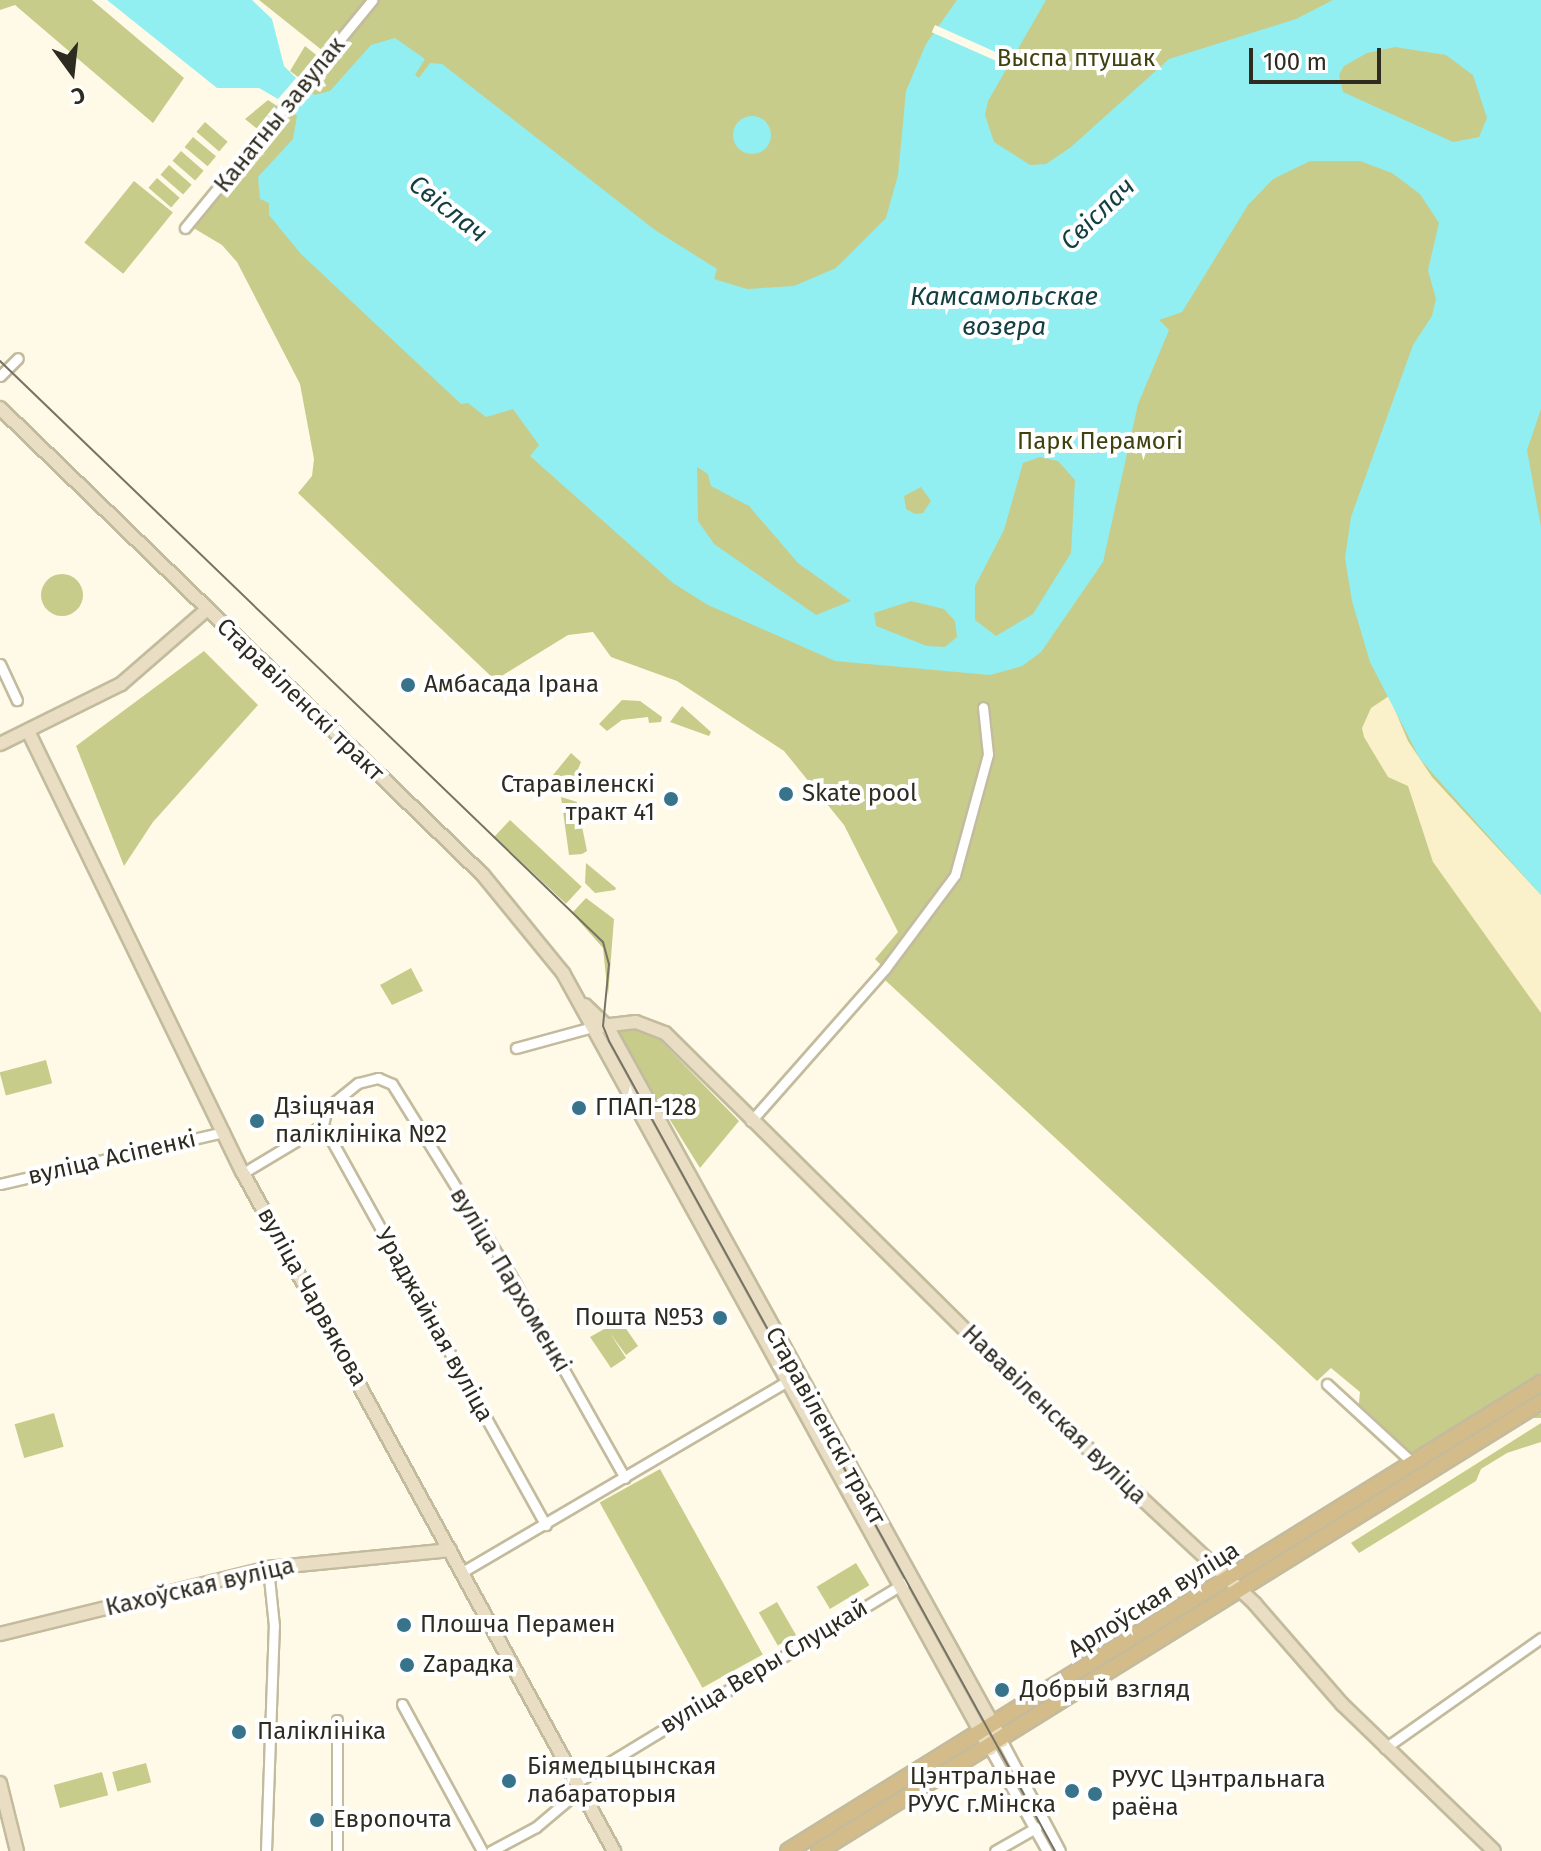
<!DOCTYPE html>
<html>
<head>
<meta charset="utf-8">
<style>
  body { margin:0 }
  #map { position:relative; width:1541px; height:1851px; overflow:hidden; background:#fffae7; font-family:"Fira Sans",sans-serif }
  div>[style] { position:absolute }
  [style*='--x'] { left:calc(var(--x)*1px); top:calc(var(--y)*1px); width:calc(var(--w)*1px); rotate:calc(var(--a)*1deg) }
  .green>* { inset:0; background:#c8cc8a; transform-origin:0 0 }
  .round { border-radius:50% }
  .sand>* { inset:0; background:#faf0ca }
  .water>* { inset:0; background:#91eff2 }
  .pier>* { inset:0; background:#fffae7; transform-origin:0 0 }
  .roads { filter:drop-shadow(2px 0 #c3bb9d) drop-shadow(-2px 0 #c3bb9d) drop-shadow(0 2px #c3bb9d) drop-shadow(0 -2px #c3bb9d) }
  .street>* { height:9px; margin:-4.5px; padding:0 4.5px; transform-origin:4.5px; border-radius:4.5px; background:#fff }
  .secondary>* { height:12px; margin:-6px; padding:0 6px; transform-origin:6px; border-radius:6px; background:#e9dec4 }
  .primary>* { height:14px; margin:-7px; padding:0 7px; transform-origin:7px; border-radius:7px; background:#d3bc89 }
  .tram>* { height:2px; margin:-1px; padding:0 1px; transform-origin:1px; border-radius:1px; background:#767264 }
  .dots>* { width:22px; height:22px; translate:-50% -50%; box-sizing:border-box; border:4px solid #fff; border-radius:50% }
  span { translate:-50% -50%; white-space:nowrap; text-align:center; line-height:1.15; -webkit-text-stroke:8px #fff; paint-order:stroke }
  .park-label { font-size:24px; color:#40420e }
  .street-label { font-size:24px; color:#2e2b20 }
  .poi-label { font-size:24px; color:#2e2b20 }
  .left { translate:0 -50%; text-align:left }
  .right { translate:-100% -50%; text-align:right }
  .water-label { font-size:26px; color:#133f41; font-style:italic }
  .north { position:absolute; left:32px; top:32px; width:80px; height:80px; -webkit-text-stroke:6px #fff; paint-order:stroke; rotate:165deg; font-size:22px; font-weight:700; line-height:32px; text-align:center; color:#2e2b20 }
  .north::after { content:''; display:block; margin:auto; width:28px; height:36px; background:#2e2b20; clip-path:polygon(50% 0,100% 100%,50% 72%,0 100%) }
  .scale { position:absolute; left:1249px; top:48px; width:132px; height:36px; box-sizing:border-box; border:4px solid #2e2b20; border-top:0; padding-left:10px; font-size:24px; line-height:28px; white-space:nowrap; color:#2e2b20; -webkit-text-stroke:6px #fff; paint-order:stroke }
</style>
</head>
<body>
<div id="map">
  <div class="green">
    <div style="clip-path:polygon(0 0,92px 0,184px 78px,153px 123px,15px 5px,0 10px)"></div>
    <div style="clip-path:polygon(259px 0,1541px 0,1541px 1376px,1407px 1458px,1358px 1413px,1360px 1392px,1331px 1368px,1317px 1381px,885px 980px,885px 969px,875px 959px,898px 932px,844px 825px,784px 751px,677px 681px,611px 657px,593px 632px,568px 635px,495px 680px,298px 493px,312px 476px,314px 459px,300px 384px,237px 262px,222px 245px,190px 226px,328px 55px)"></div>
    <div style="clip-path:polygon(305px 46px,320px 58px,302px 80px,290px 71px)"></div>
    <div style="clip-path:polygon(268px 100px,280px 108px,261px 132px,245px 119px)"></div>
    <div style="left:205px;top:122px;width:30px;height:13px;rotate:41deg"></div>
    <div style="left:193px;top:137px;width:30px;height:13px;rotate:40deg"></div>
    <div style="left:181px;top:151px;width:30px;height:13px;rotate:41deg"></div>
    <div style="left:169px;top:165px;width:30px;height:13px;rotate:41deg"></div>
    <div style="left:157px;top:178px;width:30px;height:13px;rotate:41deg"></div>
    <div style="left:134px;top:181px;width:50px;height:79px;rotate:39deg"></div>
    <div class="round" style="left:41px;top:574px;width:42px;height:42px"></div>
    <div style="clip-path:polygon(204px 651px,258px 705px,153px 822px,124px 866px,76px 746px)"></div>
    <div style="clip-path:polygon(622px 700px,640px 701px,662px 717px,661px 722px,649px 723px,648px 717px,622px 720px,607px 731px,599px 724px)"></div>
    <div style="clip-path:polygon(682px 706px,711px 732px,709px 736px,670px 722px)"></div>
    <div style="clip-path:polygon(571px 753px,581px 762px,568px 793px,564px 793px,553px 775px)"></div>
    <div style="clip-path:polygon(561px 797px,577px 802px,587px 851px,582px 854px,569px 855px)"></div>
    <div style="left:510px;top:820px;width:98px;height:23px;rotate:43deg"></div>
    <div style="clip-path:polygon(586px 863px,616px 888px,615px 890px,595px 893px,585px 883px)"></div>
    <div style="clip-path:polygon(586px 898px,614px 919px,608px 996px,603px 948px,572px 913px)"></div>
    <div style="clip-path:polygon(411px 968px,423px 991px,392px 1005px,380px 985px)"></div>
    <div style="clip-path:polygon(635px 1029px,655px 1035px,739px 1121px,700px 1168px,622px 1043px,618px 1032px)"></div>
    <div style="left:46px;top:1060px;width:24px;height:48px;rotate:75deg"></div>
    <div style="clip-path:polygon(620px 1320px,638px 1346px,626px 1355px,610px 1333px,626px 1358px,611px 1368px,590px 1337px)"></div>
    <div style="left:54px;top:1413px;width:35px;height:41px;rotate:74deg"></div>
    <div style="left:1541px;top:1414px;width:4px;height:154px;rotate:90deg"></div>
    <div style="clip-path:polygon(1541px 1423px,1541px 1442px,1507px 1453px,1481px 1469px,1476px 1481px,1359px 1553px,1351px 1543px)"></div>
    <div style="left:660px;top:1469px;width:212px;height:69px;rotate:61deg"></div>
    <div style="left:856px;top:1563px;width:26px;height:46px;rotate:59deg"></div>
    <div style="left:777px;top:1602px;width:38px;height:21px;rotate:60deg"></div>
    <div style="left:146px;top:1763px;width:20px;height:35px;rotate:75deg"></div>
    <div style="left:102px;top:1772px;width:24px;height:50px;rotate:75deg"></div>
  </div>
  <div class="sand">
    <div style="clip-path:polygon(1389px 696px,1408px 741px,1432px 777px,1541px 895px,1541px 1013px,1433px 862px,1408px 786px,1388px 777px,1364px 737px,1362px 728px,1371px 708px)"></div>
  </div>
  <div class="water">
    <div style="clip-path:polygon(107px 0,252px 0,272px 19px,284px 66px,296px 78px,278px 99px,259px 88px,217px 88px)"></div>
    <div style="clip-path:polygon(evenodd,957px 0,1046px 0,988px 101px,985px 115px,994px 142px,1030px 165px,1046px 164px,1071px 147px,1169px 59px,1296px 19px,1333px 0,1541px 0,1541px 409px,1527px 450px,1541px 527px,1541px 895px,1420px 759px,1370px 662px,1352px 601px,1345px 558px,1351px 517px,1413px 345px,1432px 316px,1436px 299px,1428px 270px,1439px 223px,1420px 194px,1392px 173px,1360px 161px,1310px 161px,1273px 179px,1248px 205px,1182px 312px,1159px 320px,1169px 330px,1138px 404px,1103px 562px,1041px 652px,1022px 666px,990px 675px,835px 661px,708px 605px,673px 583px,530px 456px,539px 445px,513px 409px,486px 417px,468px 403px,461px 404px,301px 254px,269px 215px,269px 203px,260px 199px,258px 177px,293px 139px,297px 116px,291px 111px,309px 90px,315px 95px,330px 91px,371px 45px,395px 38px,425px 59px,415px 75px,419px 78px,430px 63px,442px 64px,655px 230px,717px 269px,714px 279px,747px 289px,794px 286px,836px 268px,886px 218px,898px 175px,906px 91px,926px 44px,957px 0,1395px 47px,1446px 55px,1473px 75px,1487px 118px,1479px 137px,1453px 142px,1343px 92px,1339px 75px,1344px 66px,1367px 53px,1395px 47px,957px 0,1040px 457px,1058px 461px,1075px 480px,1071px 553px,1033px 614px,996px 636px,975px 620px,975px 586px,1004px 530px,1023px 463px,1040px 457px,957px 0,697px 467px,708px 474px,711px 486px,749px 506px,798px 563px,851px 601px,816px 615px,714px 544px,698px 521px,697px 467px,957px 0,921px 487px,931px 501px,923px 513px,915px 514px,906px 509px,904px 496px,921px 487px,957px 0,911px 601px,944px 609px,955px 621px,957px 637px,945px 647px,927px 646px,876px 626px,874px 613px,911px 601px)"></div>
    <div class="round" style="left:733px;top:116px;width:38px;height:38px"></div>
  </div>
  <div class="pier">
    <div style="left:935px;top:25px;width:86px;height:8px;rotate:24deg"></div>
  </div>
  <div class="roads">
    <div class="street">
      <div style="--x:185;--y:228;--w:295;--a:-50.6"></div>
      <div style="--x:0;--y:376;--w:25;--a:-45"></div>
      <div style="--x:0;--y:664;--w:40;--a:65"></div>
      <div style="--x:516;--y:1048;--w:80;--a:-15.3"></div>
      <div style="--x:751;--y:1121;--w:203;--a:-48.6"></div>
      <div style="--x:885;--y:969;--w:117;--a:-53.3"></div>
      <div style="--x:955;--y:875;--w:125;--a:-74.7"></div>
      <div style="--x:988;--y:754;--w:47;--a:-96.1"></div>
      <div style="--x:323;--y:1125;--w:17;--a:-77"></div>
      <div style="--x:327;--y:1108;--w:40;--a:-39"></div>
      <div style="--x:358;--y:1083;--w:21;--a:-14"></div>
      <div style="--x:378;--y:1078;--w:15;--a:23"></div>
      <div style="--x:392;--y:1084;--w:224;--a:58.2"></div>
      <div style="--x:510;--y:1274;--w:234;--a:60.6"></div>
      <div style="--x:323;--y:1125;--w:458;--a:60.9"></div>
      <div style="--x:243;--y:1173;--w:93;--a:-31"></div>
      <div style="--x:0;--y:1184;--w:230;--a:-13.1"></div>
      <div style="--x:1327;--y:1384;--w:117;--a:42.6"></div>
      <div style="--x:462;--y:1572;--w:389;--a:-30.4"></div>
      <div style="--x:402;--y:1704;--w:167;--a:61.4"></div>
      <div style="--x:337;--y:1720;--w:131;--a:90"></div>
      <div style="--x:1002;--y:1741;--w:124;--a:62.2"></div>
      <div style="--x:1385;--y:1748;--w:191;--a:-35.2"></div>
      <div style="--x:990;--y:1749;--w:117;--a:60.8"></div>
      <div style="--x:577;--y:1782;--w:385;--a:-31.3"></div>
      <div style="--x:266;--y:1851;--w:225;--a:-88"></div>
      <div style="--x:274;--y:1626;--w:58;--a:-95.9"></div>
      <div style="--x:491;--y:1851;--w:51;--a:-28.1"></div>
      <div style="--x:536;--y:1827;--w:59;--a:-40.2"></div>
      <div style="--x:995;--y:1851;--w:48;--a:-29.7"></div>
    </div>
    <div class="secondary">
      <div style="--x:0;--y:408;--w:672;--a:44.04"></div>
      <div style="--x:483;--y:875;--w:127;--a:50.8"></div>
      <div style="--x:563;--y:973;--w:886;--a:61.18"></div>
      <div style="--x:29;--y:733;--w:489;--a:64.1"></div>
      <div style="--x:243;--y:1173;--w:773;--a:61.31"></div>
      <div style="--x:0;--y:744;--w:135;--a:-26.4"></div>
      <div style="--x:121;--y:684;--w:113;--a:-41"></div>
      <div style="--x:585;--y:1005;--w:30;--a:44"></div>
      <div style="--x:607;--y:1026;--w:817;--a:61.08"></div>
      <div style="--x:593;--y:1027;--w:43;--a:-6.6"></div>
      <div style="--x:636;--y:1022;--w:31;--a:21"></div>
      <div style="--x:665;--y:1033;--w:526;--a:44.69"></div>
      <div style="--x:1039;--y:1403;--w:295;--a:42.9"></div>
      <div style="--x:1255;--y:1604;--w:133;--a:49"></div>
      <div style="--x:1342;--y:1704;--w:211;--a:44"></div>
      <div style="--x:0;--y:1634;--w:276;--a:-13.8"></div>
      <div style="--x:268;--y:1568;--w:183;--a:-5.6"></div>
      <div style="--x:0;--y:1783;--w:70;--a:76"></div>
    </div>
    <div class="primary">
      <div style="--x:788;--y:1851;--w:887;--a:-31.86"></div>
      <div style="--x:819;--y:1851;--w:850;--a:-31.88"></div>
    </div>
  </div>
  <div class="tram">
    <div style="--x:0;--y:361;--w:837;--a:43.94"></div>
    <div style="--x:603;--y:942;--w:23;--a:75"></div>
    <div style="--x:609;--y:964;--w:62;--a:95.5"></div>
    <div style="--x:603;--y:1026;--w:16;--a:68"></div>
    <div style="--x:609;--y:1041;--w:925;--a:61.16"></div>
  </div>
  <div class="dots">
    <div style="left:408px;top:685px;background:#37738a"></div>
    <div style="left:786px;top:794px;background:#37738a"></div>
    <div style="left:671px;top:799px;background:#37738a"></div>
    <div style="left:579px;top:1108px;background:#37738a"></div>
    <div style="left:257px;top:1121px;background:#37738a"></div>
    <div style="left:720px;top:1318px;background:#37738a"></div>
    <div style="left:404px;top:1625px;background:#37738a"></div>
    <div style="left:407px;top:1665px;background:#37738a"></div>
    <div style="left:1002px;top:1690px;background:#37738a"></div>
    <div style="left:239px;top:1732px;background:#37738a"></div>
    <div style="left:509px;top:1781px;background:#37738a"></div>
    <div style="left:1072px;top:1791px;background:#37738a"></div>
    <div style="left:1095px;top:1794px;background:#37738a"></div>
    <div style="left:317px;top:1820px;background:#37738a"></div>
  </div>
  <div class="park-label">
    <span style="left:1076px;top:59px">Выспа птушак</span>
    <span style="left:1100px;top:442px">Парк Перамогі</span>
  </div>
  <div class="street-label">
    <span style="left:280px;top:115px;rotate:-51deg">Канатны завулак</span>
    <span style="left:300px;top:700px;rotate:44deg">Старавіленскі тракт</span>
    <span style="left:112px;top:1158px;rotate:-13deg">вуліца Асіпенкі</span>
    <span style="left:510px;top:1280px;rotate:59deg">вуліца Пархоменкі</span>
    <span style="left:312px;top:1297px;rotate:61deg">вуліца Чарвякова</span>
    <span style="left:434px;top:1325px;rotate:61deg">Ураджайная вуліца</span>
    <span style="left:1054px;top:1415px;rotate:44deg">Нававіленская вуліца</span>
    <span style="left:825px;top:1426px;rotate:61deg">Старавіленскі тракт</span>
    <span style="left:200px;top:1587px;rotate:-13deg">Кахоўская вуліца</span>
    <span style="left:1154px;top:1600px;rotate:-32deg">Арлоўская вуліца</span>
    <span style="left:764px;top:1667px;rotate:-31deg">вуліца Веры Слуцкай</span>
  </div>
  <div class="poi-label">
    <span class="left" style="left:424px;top:685px">Амбасада Ірана</span>
    <span class="right" style="left:655px;top:799px">Старавіленскі<br>тракт 41</span>
    <span class="left" style="left:802px;top:794px">Skate pool</span>
    <span class="left" style="left:275px;top:1121px">Дзіцячая<br>паліклініка №2</span>
    <span class="left" style="left:595px;top:1108px">ГПАП-128</span>
    <span class="right" style="left:704px;top:1318px">Пошта №53</span>
    <span class="left" style="left:420px;top:1625px">Плошча Перамен</span>
    <span class="left" style="left:423px;top:1665px">Zарадка</span>
    <span class="left" style="left:1020px;top:1690px">Добрый взгляд</span>
    <span class="left" style="left:257px;top:1732px">Паліклініка</span>
    <span class="left" style="left:527px;top:1781px">Біямедыцынская<br>лабараторыя</span>
    <span class="right" style="left:1056px;top:1791px">Цэнтральнае<br>РУУС г.Мінска</span>
    <span class="left" style="left:1111px;top:1794px">РУУС Цэнтральнага<br>раёна</span>
    <span class="left" style="left:333px;top:1820px">Европочта</span>
  </div>
  <div class="water-label">
    <span style="left:448px;top:209px;rotate:38deg">Свіслач</span>
    <span style="left:1098px;top:214px;rotate:-44deg">Свіслач</span>
    <span style="left:1004px;top:312px">Камсамольскае<br>возера</span>
  </div>
  <div class="north">С</div>
  <div class="scale">100 m</div>
</div>
</body>
</html>
